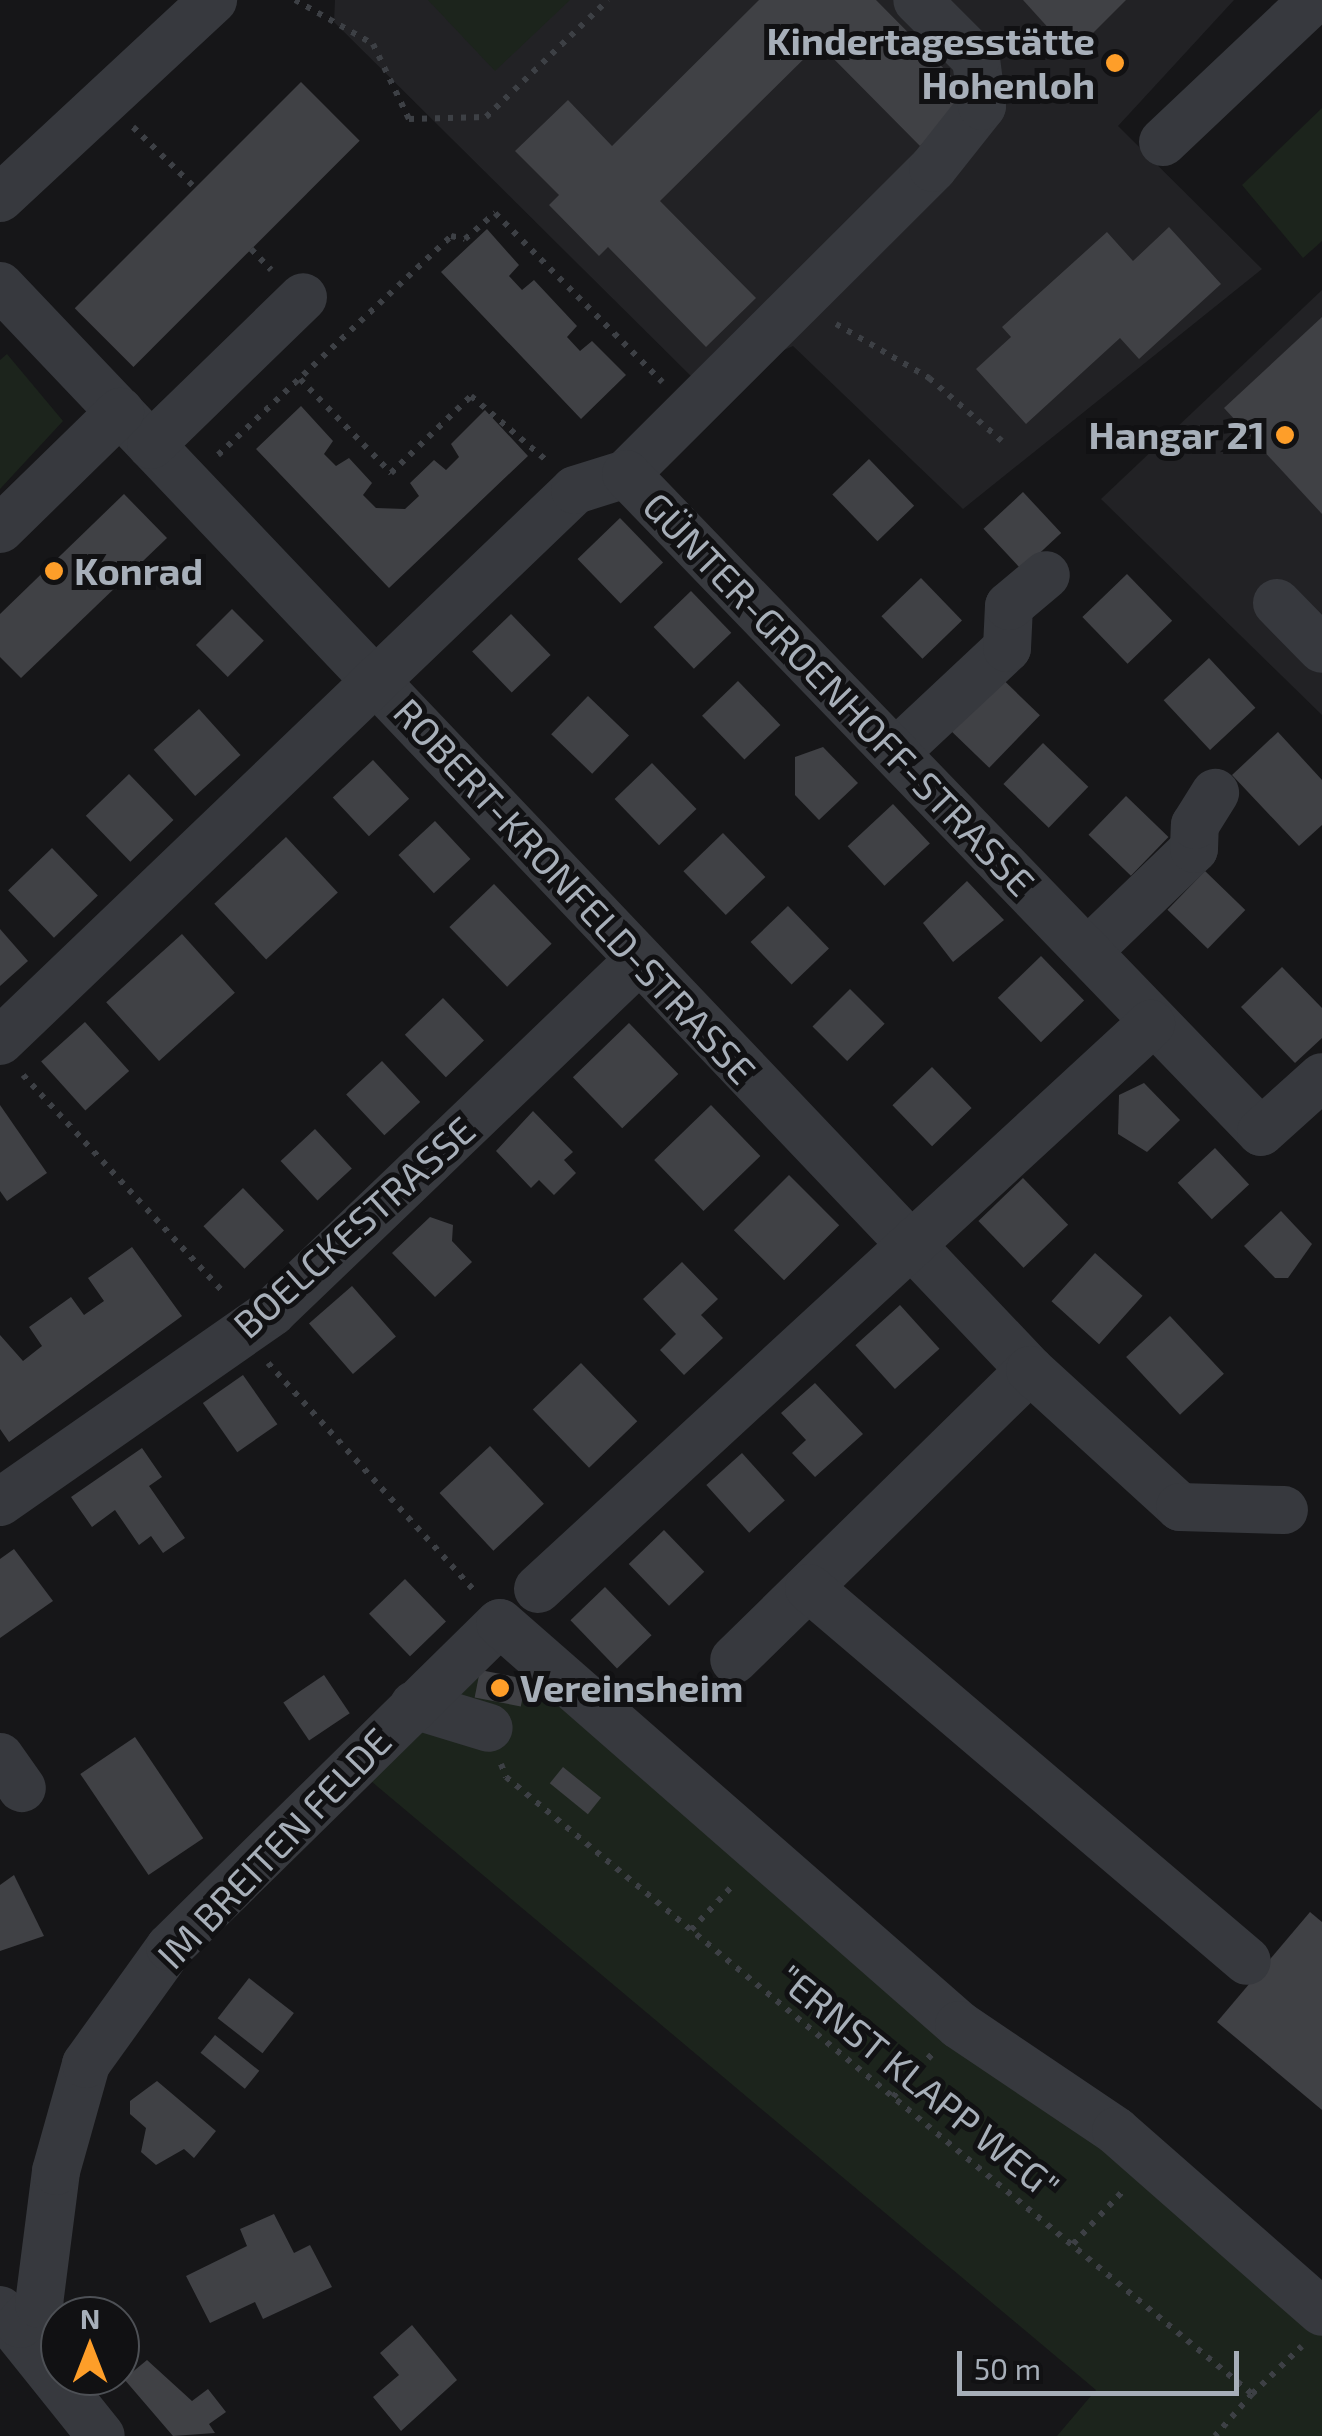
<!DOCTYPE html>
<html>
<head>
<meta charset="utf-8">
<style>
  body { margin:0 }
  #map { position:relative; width:1322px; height:2436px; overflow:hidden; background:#161618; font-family:"Exo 2",sans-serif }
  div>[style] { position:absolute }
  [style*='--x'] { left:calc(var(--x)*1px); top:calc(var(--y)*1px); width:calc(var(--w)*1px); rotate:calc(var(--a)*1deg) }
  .built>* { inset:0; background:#222225 }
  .green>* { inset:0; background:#1c241c }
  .building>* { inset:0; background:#404145; transform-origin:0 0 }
  .path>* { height:6px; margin-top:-3px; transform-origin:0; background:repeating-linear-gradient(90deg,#3d4045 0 5px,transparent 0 13px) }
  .minor>* { height:48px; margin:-24px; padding:0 24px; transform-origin:24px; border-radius:24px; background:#37393e }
  .dots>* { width:28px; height:28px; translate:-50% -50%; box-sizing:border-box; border:5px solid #111113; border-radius:50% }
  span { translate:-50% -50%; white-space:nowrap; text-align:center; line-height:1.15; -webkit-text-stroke:10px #111113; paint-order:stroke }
  .poi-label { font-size:38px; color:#a7afb9; font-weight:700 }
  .right { translate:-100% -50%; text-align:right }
  .left { translate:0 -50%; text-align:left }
  .street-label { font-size:38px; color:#a7afb9 }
  .north { position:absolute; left:40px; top:2296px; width:100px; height:100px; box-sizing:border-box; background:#111113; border:2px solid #4d5055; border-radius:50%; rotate:0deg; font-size:28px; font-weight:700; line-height:40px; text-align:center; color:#a7afb9 }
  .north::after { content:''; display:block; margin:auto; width:35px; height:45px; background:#fe9e29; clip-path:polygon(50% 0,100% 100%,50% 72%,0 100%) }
  .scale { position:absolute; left:957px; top:2351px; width:282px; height:45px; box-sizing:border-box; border:5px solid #a7afb9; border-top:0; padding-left:12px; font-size:30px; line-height:35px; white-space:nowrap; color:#a7afb9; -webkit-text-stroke:8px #111113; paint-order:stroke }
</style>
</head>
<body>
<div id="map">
  <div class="built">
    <div style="clip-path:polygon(335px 0,1234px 0,1118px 126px,1262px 269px,963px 509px,793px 346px,702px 387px,334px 22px)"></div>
    <div style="clip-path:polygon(1322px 290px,1322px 715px,1101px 499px)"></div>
  </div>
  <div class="green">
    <div style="clip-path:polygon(428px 0,570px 0,495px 71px)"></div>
    <div style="clip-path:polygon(1322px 108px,1322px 241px,1303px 258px,1242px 185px)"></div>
    <div style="clip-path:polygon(7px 354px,63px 421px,0 489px,0 360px)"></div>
    <div style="clip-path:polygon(470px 1669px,548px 1683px,1103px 2132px,1322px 2328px,1322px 2436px,1057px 2436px,1096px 2390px,359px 1771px)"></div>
  </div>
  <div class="building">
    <div style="clip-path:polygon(759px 0,876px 0,971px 96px,920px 146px,819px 44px,660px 201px,756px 298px,706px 347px,608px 247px,599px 256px,549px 205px,559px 195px,515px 151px,568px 100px,612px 146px)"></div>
    <div style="clip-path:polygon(1023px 0,1126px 0,1072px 54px)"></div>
    <div style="left:301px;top:82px;width:83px;height:320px;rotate:45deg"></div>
    <div style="clip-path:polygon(1169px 227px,1221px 284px,1139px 359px,1120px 338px,1026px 424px,976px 369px,1011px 337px,1002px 327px,1107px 232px,1133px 261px)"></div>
    <div style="clip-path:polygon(487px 229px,519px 265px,509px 276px,522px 290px,534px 280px,577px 326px,567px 337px,580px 351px,592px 341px,626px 375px,581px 419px,441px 272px)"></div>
    <div style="clip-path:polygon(1322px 317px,1322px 514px,1224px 408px)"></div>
    <div style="clip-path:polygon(301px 406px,333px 441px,324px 454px,336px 466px,349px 458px,372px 483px,363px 495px,376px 508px,405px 509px,419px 496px,410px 483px,434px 460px,446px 470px,459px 457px,451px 444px,485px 410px,528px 456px,389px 588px,256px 449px)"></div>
    <div style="left:869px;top:459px;width:65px;height:51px;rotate:46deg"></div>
    <div style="left:1023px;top:492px;width:56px;height:54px;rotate:47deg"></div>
    <div style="clip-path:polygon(124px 494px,167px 538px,21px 678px,0 657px,0 614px)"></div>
    <div style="left:620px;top:518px;width:62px;height:59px;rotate:46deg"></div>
    <div style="left:1127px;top:574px;width:65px;height:62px;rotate:46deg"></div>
    <div style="left:921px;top:578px;width:59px;height:55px;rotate:46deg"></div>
    <div style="left:691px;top:591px;width:58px;height:52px;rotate:46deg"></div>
    <div style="left:232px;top:609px;width:45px;height:51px;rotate:45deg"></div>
    <div style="left:511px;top:614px;width:57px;height:54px;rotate:46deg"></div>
    <div style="left:1209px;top:658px;width:68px;height:62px;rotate:47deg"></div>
    <div style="left:991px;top:668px;width:68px;height:73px;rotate:44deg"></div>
    <div style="left:738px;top:681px;width:61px;height:50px;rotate:46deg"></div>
    <div style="left:588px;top:696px;width:57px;height:53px;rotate:44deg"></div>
    <div style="left:199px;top:709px;width:62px;height:61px;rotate:48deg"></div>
    <div style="clip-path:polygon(1278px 732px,1322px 780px,1322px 825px,1299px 846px,1232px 775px)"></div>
    <div style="left:1043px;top:743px;width:63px;height:57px;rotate:44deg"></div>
    <div style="clip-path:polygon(823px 747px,858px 783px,819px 820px,795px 795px,795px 757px)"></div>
    <div style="left:373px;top:760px;width:53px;height:55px;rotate:47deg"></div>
    <div style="left:652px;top:763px;width:64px;height:52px;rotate:46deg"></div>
    <div style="left:129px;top:774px;width:64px;height:60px;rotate:46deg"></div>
    <div style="left:1126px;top:796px;width:59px;height:54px;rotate:44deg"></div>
    <div style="left:893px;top:804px;width:54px;height:62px;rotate:47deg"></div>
    <div style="left:435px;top:821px;width:52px;height:50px;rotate:47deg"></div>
    <div style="left:723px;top:833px;width:61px;height:55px;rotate:46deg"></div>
    <div style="left:286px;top:837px;width:76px;height:98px;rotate:47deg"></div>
    <div style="left:52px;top:848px;width:66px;height:61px;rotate:46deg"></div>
    <div style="left:1205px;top:871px;width:56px;height:54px;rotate:44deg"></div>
    <div style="clip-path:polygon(967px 881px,1004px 920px,953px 962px,923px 923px)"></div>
    <div style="left:494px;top:884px;width:83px;height:62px;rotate:46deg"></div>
    <div style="left:788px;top:906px;width:59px;height:52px;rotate:46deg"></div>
    <div style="clip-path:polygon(0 929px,28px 961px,0 986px)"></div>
    <div style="left:182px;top:934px;width:79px;height:102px;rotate:48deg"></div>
    <div style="left:1041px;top:956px;width:62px;height:60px;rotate:46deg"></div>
    <div style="clip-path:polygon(1282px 967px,1322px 1008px,1322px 1038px,1295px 1063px,1241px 1007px)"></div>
    <div style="left:850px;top:989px;width:49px;height:53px;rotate:45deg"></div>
    <div style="left:443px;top:998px;width:59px;height:53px;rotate:46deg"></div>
    <div style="left:85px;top:1022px;width:66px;height:59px;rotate:48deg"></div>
    <div style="left:629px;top:1023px;width:71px;height:78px;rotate:46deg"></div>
    <div style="left:382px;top:1061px;width:56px;height:49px;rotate:47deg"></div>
    <div style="left:932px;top:1067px;width:57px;height:55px;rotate:46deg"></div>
    <div style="clip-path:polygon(1144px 1083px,1180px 1120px,1147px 1152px,1118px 1134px,1119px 1095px)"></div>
    <div style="clip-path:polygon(0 1105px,47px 1173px,7px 1201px,0 1191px)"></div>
    <div style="left:711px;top:1105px;width:71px;height:79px;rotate:46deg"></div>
    <div style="clip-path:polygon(533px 1111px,573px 1152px,564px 1160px,576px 1173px,554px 1195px,539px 1180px,531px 1188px,496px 1151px)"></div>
    <div style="left:315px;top:1129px;width:54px;height:47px;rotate:47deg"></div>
    <div style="left:1215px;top:1148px;width:50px;height:51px;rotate:47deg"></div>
    <div style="left:789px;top:1175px;width:71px;height:78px;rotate:45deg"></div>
    <div style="left:1023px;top:1178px;width:65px;height:62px;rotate:46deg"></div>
    <div style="left:243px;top:1188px;width:59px;height:55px;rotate:46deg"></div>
    <div style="clip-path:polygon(1281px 1211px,1312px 1244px,1288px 1278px,1275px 1278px,1244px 1246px)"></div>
    <div style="clip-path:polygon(430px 1217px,453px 1225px,452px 1241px,472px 1262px,435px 1297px,392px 1253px)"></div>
    <div style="clip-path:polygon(132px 1247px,182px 1316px,9px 1442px,0 1429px,0 1335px,23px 1361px,42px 1346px,29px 1327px,71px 1297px,84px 1315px,104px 1301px,88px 1278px)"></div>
    <div style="left:1095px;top:1253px;width:64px;height:65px;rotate:42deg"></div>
    <div style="clip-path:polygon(682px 1262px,718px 1299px,701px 1315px,723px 1338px,684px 1375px,660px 1350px,676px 1334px,643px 1299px)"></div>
    <div style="left:352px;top:1286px;width:67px;height:57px;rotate:49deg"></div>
    <div style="left:900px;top:1305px;width:59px;height:60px;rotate:48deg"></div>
    <div style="left:1170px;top:1316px;width:79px;height:60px;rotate:47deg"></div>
    <div style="left:581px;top:1363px;width:81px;height:67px;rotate:46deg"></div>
    <div style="left:243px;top:1375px;width:60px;height:49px;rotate:55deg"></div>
    <div style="clip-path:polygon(815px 1383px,863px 1434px,815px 1477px,792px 1453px,806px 1440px,781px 1413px)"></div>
    <div style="left:490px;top:1446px;width:79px;height:69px;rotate:47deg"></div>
    <div style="clip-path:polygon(142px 1448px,162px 1477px,149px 1486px,185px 1538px,163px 1553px,151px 1536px,139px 1545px,115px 1510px,92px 1527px,71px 1497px)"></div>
    <div style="left:742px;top:1453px;width:64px;height:48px;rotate:48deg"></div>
    <div style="left:664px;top:1530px;width:58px;height:49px;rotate:46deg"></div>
    <div style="clip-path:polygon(14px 1549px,53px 1601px,0 1638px,0 1559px)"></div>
    <div style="left:405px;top:1579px;width:59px;height:50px;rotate:46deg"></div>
    <div style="left:605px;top:1587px;width:67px;height:48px;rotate:46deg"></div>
    <div style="left:480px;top:1670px;width:47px;height:28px;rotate:11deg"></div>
    <div style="left:324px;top:1675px;width:46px;height:49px;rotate:56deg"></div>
    <div style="left:135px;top:1737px;width:122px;height:66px;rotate:56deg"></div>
    <div style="left:563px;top:1767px;width:49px;height:21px;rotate:39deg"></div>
    <div style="clip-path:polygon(14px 1875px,44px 1936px,0 1951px,0 1885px)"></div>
    <div style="clip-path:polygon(1310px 1912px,1322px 1922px,1322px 2110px,1217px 2022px)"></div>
    <div style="left:249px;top:1978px;width:57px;height:51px;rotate:38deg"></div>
    <div style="left:215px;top:2035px;width:57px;height:23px;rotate:39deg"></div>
    <div style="clip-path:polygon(157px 2081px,216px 2131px,194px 2158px,184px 2149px,156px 2165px,141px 2152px,146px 2128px,130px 2114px,130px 2101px)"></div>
    <div style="clip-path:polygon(274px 2214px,294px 2253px,310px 2245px,332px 2287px,263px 2319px,255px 2302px,210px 2323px,186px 2276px,247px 2246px,240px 2229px)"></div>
    <div style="clip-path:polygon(412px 2325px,457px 2380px,401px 2431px,373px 2397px,399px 2375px,380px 2353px)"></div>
    <div style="clip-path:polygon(147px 2360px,192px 2401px,208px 2389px,226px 2412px,209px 2424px,215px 2433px,173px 2436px,124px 2379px)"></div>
  </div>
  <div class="path">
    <div style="--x:295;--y:0;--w:90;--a:29.4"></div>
    <div style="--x:373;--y:44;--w:83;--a:64.4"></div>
    <div style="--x:409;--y:119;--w:77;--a:-1.5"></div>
    <div style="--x:486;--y:117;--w:169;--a:-43.8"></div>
    <div style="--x:133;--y:127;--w:87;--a:44.5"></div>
    <div style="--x:251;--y:249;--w:29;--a:46"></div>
    <div style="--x:836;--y:324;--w:108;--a:30.1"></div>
    <div style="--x:929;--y:378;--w:96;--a:40.8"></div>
    <div style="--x:300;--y:379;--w:131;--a:45.9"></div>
    <div style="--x:391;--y:473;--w:111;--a:-43.9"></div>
    <div style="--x:471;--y:396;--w:99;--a:40.5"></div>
    <div style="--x:218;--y:455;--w:320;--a:-43.2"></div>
    <div style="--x:451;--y:236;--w:14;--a:12"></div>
    <div style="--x:465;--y:239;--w:40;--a:-41"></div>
    <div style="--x:495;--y:213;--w:238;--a:45.3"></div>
    <div style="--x:23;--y:1075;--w:298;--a:47.3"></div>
    <div style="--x:268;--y:1363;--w:308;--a:47.8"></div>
    <div style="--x:501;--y:1764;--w:14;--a:69"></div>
    <div style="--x:506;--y:1777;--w:968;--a:39.59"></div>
    <div style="--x:1252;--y:2394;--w:56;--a:131.4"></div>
    <div style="--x:691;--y:1930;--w:64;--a:-46.9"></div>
    <div style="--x:893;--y:2097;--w:59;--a:-47.7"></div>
    <div style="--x:1073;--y:2244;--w:73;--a:-46.7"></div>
    <div style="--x:1252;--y:2394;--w:69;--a:-43.8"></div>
  </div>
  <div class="minor">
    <div style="--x:1163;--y:142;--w:207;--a:-43.4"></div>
    <div style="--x:0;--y:198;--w:291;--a:-42.9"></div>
    <div style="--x:0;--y:286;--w:1495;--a:46.46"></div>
    <div style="--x:1030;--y:1370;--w:414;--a:135.6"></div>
    <div style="--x:151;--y:445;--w:212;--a:-44.2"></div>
    <div style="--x:626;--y:474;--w:433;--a:-44.9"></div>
    <div style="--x:933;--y:168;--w:79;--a:-51.7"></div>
    <div style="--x:982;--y:106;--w:47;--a:-97.3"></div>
    <div style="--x:976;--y:59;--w:83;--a:-135"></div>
    <div style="--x:0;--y:529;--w:168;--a:-44.3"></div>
    <div style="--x:1277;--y:603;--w:64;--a:45.6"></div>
    <div style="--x:896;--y:752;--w:152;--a:-43.1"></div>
    <div style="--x:1007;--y:648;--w:42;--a:-87.3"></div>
    <div style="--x:1009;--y:606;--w:48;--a:-40"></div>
    <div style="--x:1088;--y:951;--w:147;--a:-43.9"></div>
    <div style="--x:1194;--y:849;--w:24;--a:-88"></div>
    <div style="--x:1195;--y:825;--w:38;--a:-58"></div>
    <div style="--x:0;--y:1041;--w:796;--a:-43.78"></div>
    <div style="--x:575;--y:490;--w:53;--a:-17.4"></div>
    <div style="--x:626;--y:474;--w:914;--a:46.02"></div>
    <div style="--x:1261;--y:1132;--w:82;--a:-42"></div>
    <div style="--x:1030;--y:1370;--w:203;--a:42.4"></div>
    <div style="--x:1180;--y:1507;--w:104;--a:1.7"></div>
    <div style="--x:0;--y:1502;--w:332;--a:-34.9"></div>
    <div style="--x:272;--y:1312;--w:507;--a:-43.8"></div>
    <div style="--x:809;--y:1588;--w:575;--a:40.42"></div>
    <div style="--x:538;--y:1589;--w:834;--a:-42.67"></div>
    <div style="--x:414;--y:1705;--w:78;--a:17"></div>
    <div style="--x:0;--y:1757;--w:38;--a:55"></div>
    <div style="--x:0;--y:2310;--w:161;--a:51.3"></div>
    <div style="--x:20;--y:2324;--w:28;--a:-46"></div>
    <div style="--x:39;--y:2304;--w:134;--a:-82.7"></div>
    <div style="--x:56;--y:2171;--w:111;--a:-74.3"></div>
    <div style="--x:86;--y:2064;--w:144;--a:-54.3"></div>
    <div style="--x:170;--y:1947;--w:462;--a:-44.5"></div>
    <div style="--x:500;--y:1623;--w:610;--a:41.21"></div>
    <div style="--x:959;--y:2025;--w:189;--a:34"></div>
    <div style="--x:1116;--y:2131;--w:274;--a:41.3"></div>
  </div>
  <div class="dots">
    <div style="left:1115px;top:63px;background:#fe9e29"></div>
    <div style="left:1285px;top:435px;background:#fe9e29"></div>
    <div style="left:54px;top:571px;background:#fe9e29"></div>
    <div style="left:500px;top:1688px;background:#fe9e29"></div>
  </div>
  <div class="poi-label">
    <span class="right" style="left:1095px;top:63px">Kindertagesstätte<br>Hohenloh</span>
    <span class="right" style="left:1265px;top:435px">Hangar 21</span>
    <span class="left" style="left:74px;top:571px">Konrad</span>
    <span class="left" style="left:520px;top:1688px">Vereinsheim</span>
  </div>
  <div class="street-label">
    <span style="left:839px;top:694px;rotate:46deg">GÜNTER-GROENHOFF-STRASSE</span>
    <span style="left:575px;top:891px;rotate:47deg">ROBERT-KRONFELD-STRASSE</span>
    <span style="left:354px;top:1227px;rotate:-42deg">BOELCKESTRASSE</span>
    <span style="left:274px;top:1848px;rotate:-46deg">IM BREITEN FELDE</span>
    <span style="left:919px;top:2082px;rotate:39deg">"ERNST KLAPP WEG"</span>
  </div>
  <div class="north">N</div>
  <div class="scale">50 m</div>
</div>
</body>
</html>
